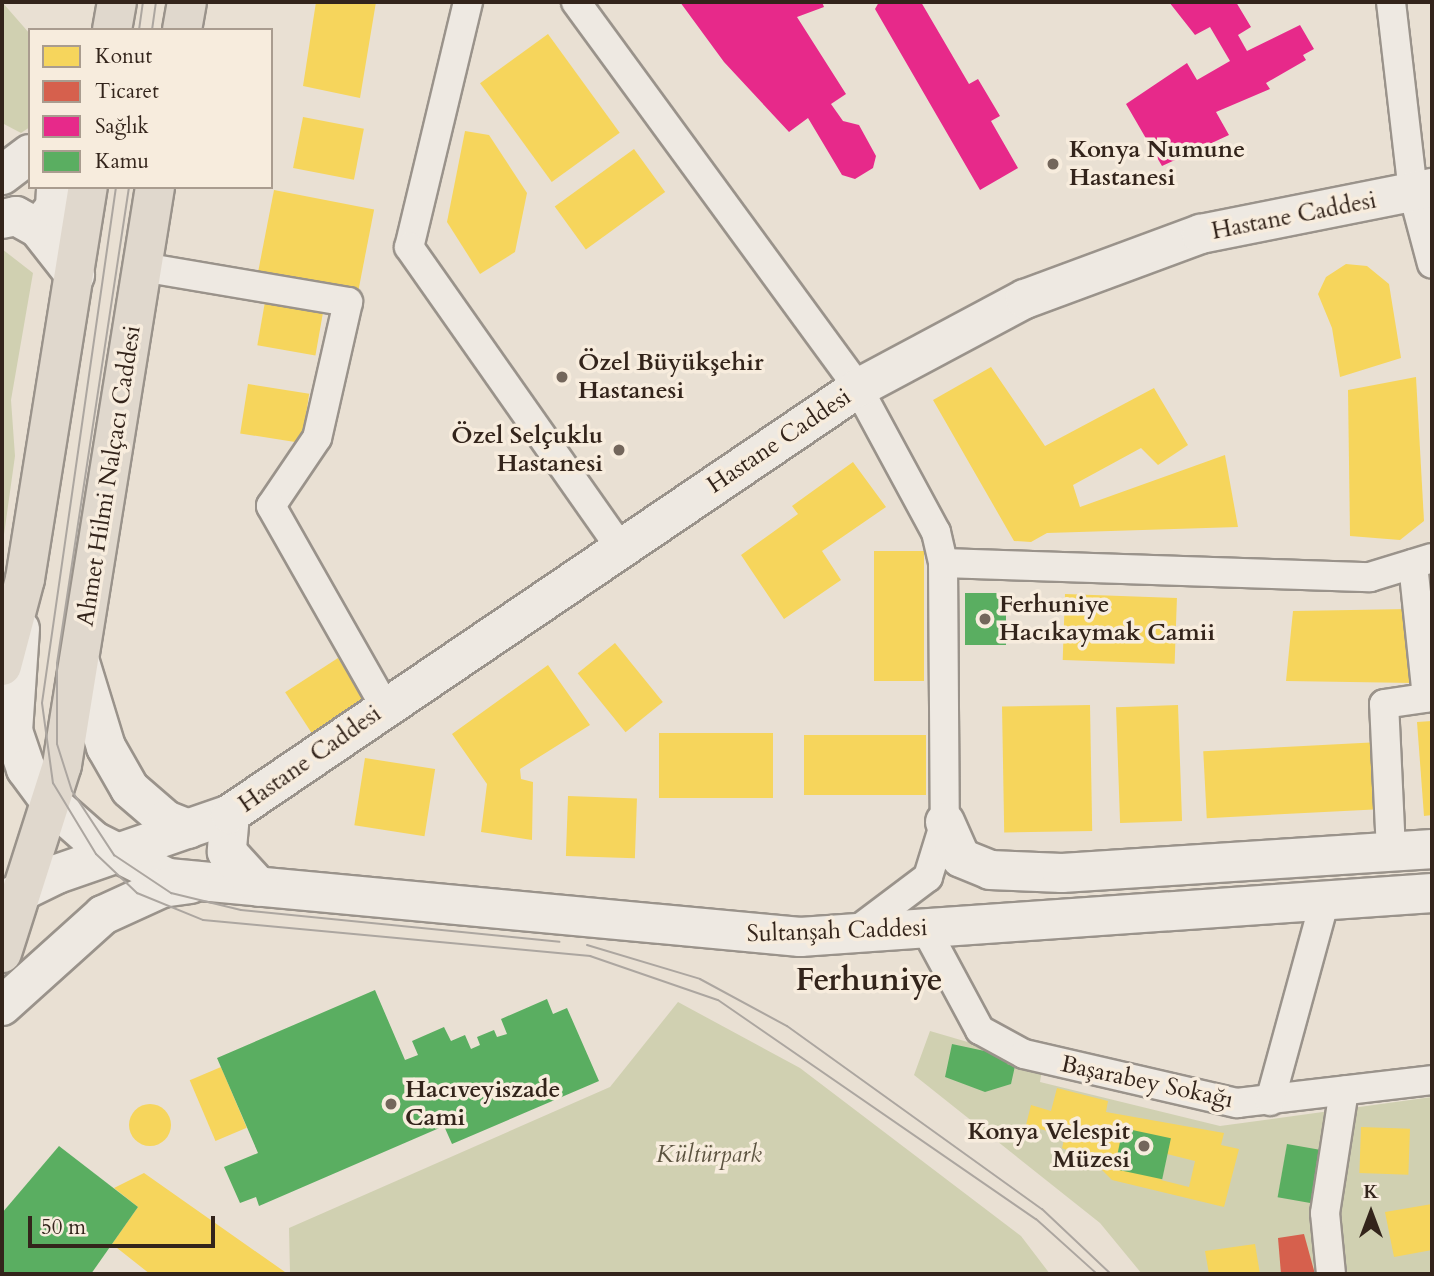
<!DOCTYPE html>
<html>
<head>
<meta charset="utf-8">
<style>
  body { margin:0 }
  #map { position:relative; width:1434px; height:1276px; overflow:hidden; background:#e9e0d3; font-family:Cardo,serif }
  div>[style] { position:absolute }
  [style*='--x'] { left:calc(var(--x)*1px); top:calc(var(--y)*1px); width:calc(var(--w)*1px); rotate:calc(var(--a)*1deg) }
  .green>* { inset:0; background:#d0d0b1 }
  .homes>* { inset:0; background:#f6d55c; transform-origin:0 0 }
  .round { border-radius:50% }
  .shops>* { inset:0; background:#d6604d }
  .health>* { inset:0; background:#e7298a }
  .public>* { inset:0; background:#5aae61; transform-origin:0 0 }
  .roads { filter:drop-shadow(2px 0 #9a938b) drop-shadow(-2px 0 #9a938b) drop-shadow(0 2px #9a938b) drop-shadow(0 -2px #9a938b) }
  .street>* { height:28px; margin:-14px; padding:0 14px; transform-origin:14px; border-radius:14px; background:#eee9e2 }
  .secondary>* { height:38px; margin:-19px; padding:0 19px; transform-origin:19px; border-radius:19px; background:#eee9e2 }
  .primary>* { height:38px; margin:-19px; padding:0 19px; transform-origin:19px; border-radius:19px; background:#e0d8cd }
  .tram>* { height:2px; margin:-1px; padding:0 1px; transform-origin:1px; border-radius:1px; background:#aca6a0 }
  .dots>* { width:19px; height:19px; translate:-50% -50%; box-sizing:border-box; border:4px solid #f7ecdd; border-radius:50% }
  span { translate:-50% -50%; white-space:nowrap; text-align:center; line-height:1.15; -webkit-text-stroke:7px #f7ecdd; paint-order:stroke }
  .poi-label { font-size:24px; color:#33241b; font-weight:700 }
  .left { translate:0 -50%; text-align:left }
  .right { translate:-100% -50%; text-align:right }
  .street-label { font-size:24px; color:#33241b }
  .park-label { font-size:24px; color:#5c5340; font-style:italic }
  .district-label { font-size:32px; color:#33241b; font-weight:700 }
  .frame { position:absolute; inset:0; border:4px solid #33241b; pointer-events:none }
  .legend { position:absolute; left:28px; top:28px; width:245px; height:161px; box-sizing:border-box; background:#f7ecdd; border:2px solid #a99c8f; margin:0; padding:9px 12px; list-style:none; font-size:21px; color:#33241b }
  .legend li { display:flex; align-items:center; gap:14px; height:35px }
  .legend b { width:35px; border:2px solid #a99c8f }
  .north { position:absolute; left:1336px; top:1178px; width:70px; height:70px; -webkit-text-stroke:5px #f7ecdd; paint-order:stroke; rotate:0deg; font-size:19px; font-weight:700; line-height:28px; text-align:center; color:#33241b }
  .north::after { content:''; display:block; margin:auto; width:24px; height:32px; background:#33241b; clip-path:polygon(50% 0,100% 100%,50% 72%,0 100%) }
  .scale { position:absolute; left:28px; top:1216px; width:187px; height:32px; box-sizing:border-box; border:4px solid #33241b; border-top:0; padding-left:9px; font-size:21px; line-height:24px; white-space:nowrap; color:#33241b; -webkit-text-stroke:5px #f7ecdd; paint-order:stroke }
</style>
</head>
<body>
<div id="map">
  <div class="green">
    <div style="clip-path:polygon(2px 2px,30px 34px,30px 127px,21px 133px,2px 123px)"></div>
    <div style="clip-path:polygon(2px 249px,33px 273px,11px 400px,15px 456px,2px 549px)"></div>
    <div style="clip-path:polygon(678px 1002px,800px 1068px,1021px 1236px,1050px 1274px,290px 1274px,289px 1228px,610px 1087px)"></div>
    <div style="clip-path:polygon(930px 1031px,1043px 1064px,1040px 1082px,1220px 1126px,1432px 1097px,1432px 1274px,1142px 1274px,1100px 1223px,914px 1075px)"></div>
  </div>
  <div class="homes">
    <div style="clip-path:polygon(316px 2px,376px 2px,360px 98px,303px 86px)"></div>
    <div style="left:548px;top:34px;width:122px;height:84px;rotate:54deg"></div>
    <div style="left:303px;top:117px;width:62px;height:52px;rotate:11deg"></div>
    <div style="clip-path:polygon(465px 131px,489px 135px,527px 193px,515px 252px,480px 274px,447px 222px)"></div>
    <div style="left:634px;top:149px;width:53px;height:98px;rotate:54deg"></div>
    <div style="left:274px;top:190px;width:102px;height:86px;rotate:11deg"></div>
    <div style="clip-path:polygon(1346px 264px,1367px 266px,1389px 284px,1401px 358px,1340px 377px,1332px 328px,1318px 294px,1326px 277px)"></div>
    <div style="left:266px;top:296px;width:59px;height:50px;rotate:10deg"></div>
    <div style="clip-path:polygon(991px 367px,1045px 446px,1154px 388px,1188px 445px,1158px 465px,1141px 448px,1073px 485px,1080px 507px,1225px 455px,1238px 527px,1047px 533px,1031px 542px,1014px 541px,933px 400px)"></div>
    <div style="clip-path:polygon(1416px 377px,1424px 521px,1400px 540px,1350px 536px,1348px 390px)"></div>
    <div style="left:248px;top:384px;width:62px;height:50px;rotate:9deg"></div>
    <div style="clip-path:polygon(853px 462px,886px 507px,822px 551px,841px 580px,784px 619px,741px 555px,798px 514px,792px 506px)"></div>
    <div style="left:874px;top:551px;width:50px;height:130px"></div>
    <div style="left:1065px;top:594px;width:112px;height:66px;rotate:2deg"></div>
    <div style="clip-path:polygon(1409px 609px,1414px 683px,1286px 681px,1293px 611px)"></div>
    <div style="left:615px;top:643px;width:76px;height:48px;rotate:51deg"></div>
    <div style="left:338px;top:658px;width:51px;height:63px;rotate:57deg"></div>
    <div style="clip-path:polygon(548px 665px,590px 725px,520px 769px,521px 779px,533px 782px,532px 840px,481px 832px,487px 784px,452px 734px)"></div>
    <div style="left:1090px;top:705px;width:126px;height:88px;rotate:89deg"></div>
    <div style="left:1178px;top:705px;width:116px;height:62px;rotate:88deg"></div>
    <div style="clip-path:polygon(1432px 721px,1432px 815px,1424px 816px,1417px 722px)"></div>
    <div style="left:773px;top:733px;width:65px;height:114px;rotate:90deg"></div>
    <div style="left:804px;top:735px;width:122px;height:60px"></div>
    <div style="left:1380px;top:742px;width:67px;height:177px;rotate:87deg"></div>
    <div style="left:365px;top:758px;width:71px;height:68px;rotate:9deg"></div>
    <div style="left:568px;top:796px;width:69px;height:60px;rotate:2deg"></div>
    <div style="left:221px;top:1067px;width:66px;height:34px;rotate:67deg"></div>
    <div style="clip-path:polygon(evenodd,1057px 1088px,1108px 1101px,1106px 1112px,1224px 1133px,1221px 1145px,1239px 1149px,1224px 1207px,1112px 1180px,1093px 1161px,1062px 1148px,1065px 1136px,1026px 1125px,1031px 1105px,1051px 1111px,1057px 1088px,1167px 1154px,1195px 1161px,1189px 1187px,1161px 1180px,1167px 1154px)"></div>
    <div class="round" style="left:129px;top:1104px;width:42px;height:42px"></div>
    <div style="left:1361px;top:1127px;width:49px;height:46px;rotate:2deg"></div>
    <div style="clip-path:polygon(144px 1173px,285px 1272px,150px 1274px,112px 1244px,138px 1207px,114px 1188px)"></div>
    <div style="clip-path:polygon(1432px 1204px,1432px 1250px,1394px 1257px,1385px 1212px)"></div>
    <div style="clip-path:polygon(1255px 1244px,1260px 1274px,1209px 1274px,1205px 1251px)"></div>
  </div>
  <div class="shops">
    <div style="clip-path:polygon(1304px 1234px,1315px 1274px,1281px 1274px,1278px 1238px)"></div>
  </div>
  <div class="health">
    <div style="clip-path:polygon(680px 2px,822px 2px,824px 7px,797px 17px,846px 94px,831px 104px,843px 121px,859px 125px,876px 156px,873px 168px,855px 179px,842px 175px,808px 118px,789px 132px,724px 62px)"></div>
    <div style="clip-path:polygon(879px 2px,921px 2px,969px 84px,978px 79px,1000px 116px,991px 121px,1018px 168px,980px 190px,875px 9px)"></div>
    <div style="clip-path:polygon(1169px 2px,1236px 2px,1251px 27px,1238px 35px,1247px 51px,1300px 25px,1314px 49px,1303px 55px,1306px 60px,1266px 83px,1270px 89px,1216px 112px,1229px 135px,1162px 166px,1126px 104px,1187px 63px,1197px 80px,1230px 61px,1210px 27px,1195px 35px)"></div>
  </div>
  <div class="public">
    <div style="left:965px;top:593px;width:41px;height:52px"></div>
    <div style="clip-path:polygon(375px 990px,405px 1060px,418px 1055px,412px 1041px,444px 1027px,451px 1041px,465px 1035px,471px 1049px,480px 1045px,477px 1037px,494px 1030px,497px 1037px,507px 1034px,501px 1019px,547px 999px,553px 1014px,567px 1008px,599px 1081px,452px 1144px,444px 1126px,259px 1206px,256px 1197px,240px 1203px,224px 1167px,258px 1153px,217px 1058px)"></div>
    <div style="clip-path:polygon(952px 1044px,1008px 1056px,1007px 1064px,1015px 1066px,1011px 1084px,985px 1092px,945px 1077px)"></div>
    <div style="left:1123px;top:1128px;width:49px;height:42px;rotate:12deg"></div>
    <div style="left:1287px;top:1144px;width:36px;height:54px;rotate:10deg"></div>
    <div style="clip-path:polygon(59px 1146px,138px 1207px,91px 1274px,2px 1274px,2px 1213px)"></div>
  </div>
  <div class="roads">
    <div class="street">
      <div style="--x:468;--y:2;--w:252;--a:103.5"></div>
      <div style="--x:409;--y:247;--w:365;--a:54.9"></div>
      <div style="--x:576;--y:2;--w:478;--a:53.8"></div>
      <div style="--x:858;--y:388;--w:164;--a:61.6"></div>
      <div style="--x:936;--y:532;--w:32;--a:77"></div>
      <div style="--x:943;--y:563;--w:259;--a:89.6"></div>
      <div style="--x:945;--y:822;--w:58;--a:107.2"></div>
      <div style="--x:928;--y:877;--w:91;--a:143"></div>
      <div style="--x:1391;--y:2;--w:192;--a:83.4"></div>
      <div style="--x:1413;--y:193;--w:73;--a:75"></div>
      <div style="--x:142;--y:267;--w:209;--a:9.6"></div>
      <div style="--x:348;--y:302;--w:139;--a:102.8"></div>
      <div style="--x:317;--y:438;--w:82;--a:124.1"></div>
      <div style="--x:271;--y:506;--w:231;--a:60.4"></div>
      <div style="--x:943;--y:563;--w:427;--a:1.9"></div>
      <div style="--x:1370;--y:577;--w:65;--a:-17"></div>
      <div style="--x:1413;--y:564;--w:134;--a:84"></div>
      <div style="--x:1391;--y:851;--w:147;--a:-92.7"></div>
      <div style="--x:1384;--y:704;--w:49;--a:-8.3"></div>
      <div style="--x:925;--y:928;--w:116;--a:61.7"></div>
      <div style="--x:980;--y:1030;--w:50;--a:28.6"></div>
      <div style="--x:1024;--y:1054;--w:219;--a:13"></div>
      <div style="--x:1237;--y:1103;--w:196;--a:-6.7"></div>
      <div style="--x:1270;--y:1101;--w:208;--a:-74.7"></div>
      <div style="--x:1331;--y:1274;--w:61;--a:-95.6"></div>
      <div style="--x:1325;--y:1213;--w:124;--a:-81.2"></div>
    </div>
    <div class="secondary">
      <div style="--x:2;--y:175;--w:35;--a:-37"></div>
      <div style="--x:2;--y:219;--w:14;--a:-12"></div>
      <div style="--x:16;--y:216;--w:25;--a:29"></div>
      <div style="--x:38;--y:228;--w:60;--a:51.8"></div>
      <div style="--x:38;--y:228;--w:26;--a:-50"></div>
      <div style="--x:55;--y:208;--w:21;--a:-87"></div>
      <div style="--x:20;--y:629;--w:102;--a:93.9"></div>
      <div style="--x:13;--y:731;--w:40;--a:71.1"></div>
      <div style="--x:26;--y:769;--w:44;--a:53.4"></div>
      <div style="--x:52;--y:804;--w:56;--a:41.4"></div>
      <div style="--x:94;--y:841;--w:83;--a:26.6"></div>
      <div style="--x:168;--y:878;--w:635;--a:5.33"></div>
      <div style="--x:800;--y:937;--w:634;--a:-3.98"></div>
      <div style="--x:80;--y:662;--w:89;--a:73"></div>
      <div style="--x:106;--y:747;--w:48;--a:60.3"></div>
      <div style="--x:130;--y:789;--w:48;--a:40.7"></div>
      <div style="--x:166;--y:820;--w:24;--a:22"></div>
      <div style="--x:230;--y:814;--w:38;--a:95"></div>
      <div style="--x:227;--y:852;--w:47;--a:47.6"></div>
      <div style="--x:945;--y:822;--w:39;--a:66"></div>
      <div style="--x:961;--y:858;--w:31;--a:22"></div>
      <div style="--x:990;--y:870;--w:72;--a:2.4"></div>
      <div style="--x:1062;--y:873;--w:371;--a:-3.7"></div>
      <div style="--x:2;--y:901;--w:61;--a:-26.1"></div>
      <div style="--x:57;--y:874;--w:183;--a:-19.1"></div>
      <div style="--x:230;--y:814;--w:759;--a:-34.15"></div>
      <div style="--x:858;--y:388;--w:189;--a:-28.1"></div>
      <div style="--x:1025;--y:299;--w:188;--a:-20.3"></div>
      <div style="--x:1201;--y:234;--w:236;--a:-11.3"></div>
      <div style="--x:2;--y:1006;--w:136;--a:-42"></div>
      <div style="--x:103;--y:915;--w:65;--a:-24.6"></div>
      <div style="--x:162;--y:888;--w:29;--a:-8"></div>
    </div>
    <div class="primary">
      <div style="--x:112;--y:30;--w:28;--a:-80"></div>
      <div style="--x:182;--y:30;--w:28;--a:-80"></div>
      <div style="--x:2;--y:666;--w:90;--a:-75.2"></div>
      <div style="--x:25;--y:579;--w:397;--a:-80.9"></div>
      <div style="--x:2;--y:953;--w:197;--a:-72.3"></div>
      <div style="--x:62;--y:765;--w:585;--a:-80.86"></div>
    </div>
  </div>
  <div class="tram">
    <div style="--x:139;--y:30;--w:28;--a:-82"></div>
    <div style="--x:152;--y:30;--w:28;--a:-82"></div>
    <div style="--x:116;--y:187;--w:521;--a:98.16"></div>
    <div style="--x:42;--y:703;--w:81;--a:82.2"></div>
    <div style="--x:53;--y:783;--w:83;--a:58.8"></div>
    <div style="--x:96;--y:854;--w:57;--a:43.6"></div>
    <div style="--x:137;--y:893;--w:71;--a:22.2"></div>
    <div style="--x:203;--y:920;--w:389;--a:5.3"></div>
    <div style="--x:590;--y:956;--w:135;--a:19"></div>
    <div style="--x:718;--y:1000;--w:386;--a:34.6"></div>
    <div style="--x:1036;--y:1219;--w:82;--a:42"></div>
    <div style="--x:129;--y:187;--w:481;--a:98.6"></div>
    <div style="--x:57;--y:663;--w:81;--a:90"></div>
    <div style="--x:57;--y:744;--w:49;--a:72.3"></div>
    <div style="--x:72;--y:791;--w:77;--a:56.7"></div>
    <div style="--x:114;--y:855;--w:69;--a:33.7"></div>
    <div style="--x:171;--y:893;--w:72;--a:13.7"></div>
    <div style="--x:241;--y:910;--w:320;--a:5.7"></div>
    <div style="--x:587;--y:945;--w:118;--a:16.7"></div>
    <div style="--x:700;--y:979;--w:99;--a:28.4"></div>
    <div style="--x:787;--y:1026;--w:314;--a:35.7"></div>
    <div style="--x:1042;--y:1209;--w:95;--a:43.3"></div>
  </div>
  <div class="dots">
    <div style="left:1053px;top:164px;background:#73665b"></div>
    <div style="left:562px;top:377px;background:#73665b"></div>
    <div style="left:619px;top:450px;background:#73665b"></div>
    <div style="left:985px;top:619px;background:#73665b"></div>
    <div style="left:391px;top:1104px;background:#73665b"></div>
    <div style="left:1144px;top:1146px;background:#73665b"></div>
  </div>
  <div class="poi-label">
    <span class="left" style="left:1069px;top:164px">Konya Numune<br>Hastanesi</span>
    <span class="left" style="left:578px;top:377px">Özel Büyükşehir<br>Hastanesi</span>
    <span class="right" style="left:603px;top:450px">Özel Selçuklu<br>Hastanesi</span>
    <span class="left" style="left:999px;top:619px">Ferhuniye<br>Hacıkaymak Camii</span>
    <span class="left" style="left:405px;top:1104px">Hacıveyiszade<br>Cami</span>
    <span class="right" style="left:1130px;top:1146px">Konya Velespit<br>Müzesi</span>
  </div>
  <div class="street-label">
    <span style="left:1294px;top:216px;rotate:-11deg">Hastane Caddesi</span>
    <span style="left:779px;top:441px;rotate:-34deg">Hastane Caddesi</span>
    <span style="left:109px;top:476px;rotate:-81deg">Ahmet Hilmi Nalçacı Caddesi</span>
    <span style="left:310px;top:759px;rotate:-35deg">Hastane Caddesi</span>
    <span style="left:837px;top:931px;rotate:-2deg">Sultanşah Caddesi</span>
    <span style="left:1147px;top:1082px;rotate:12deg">Başarabey Sokağı</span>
  </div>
  <div class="park-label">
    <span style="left:709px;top:1155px">Kültürpark</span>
  </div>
  <div class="district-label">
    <span style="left:869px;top:980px">Ferhuniye</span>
  </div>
  <div class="frame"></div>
  <ul class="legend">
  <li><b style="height:19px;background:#f6d55c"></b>Konut</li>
  <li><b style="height:19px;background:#d6604d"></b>Ticaret</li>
  <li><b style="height:19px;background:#e7298a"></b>Sağlık</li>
  <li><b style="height:19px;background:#5aae61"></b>Kamu</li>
  </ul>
  <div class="north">K</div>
  <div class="scale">50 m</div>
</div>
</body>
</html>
